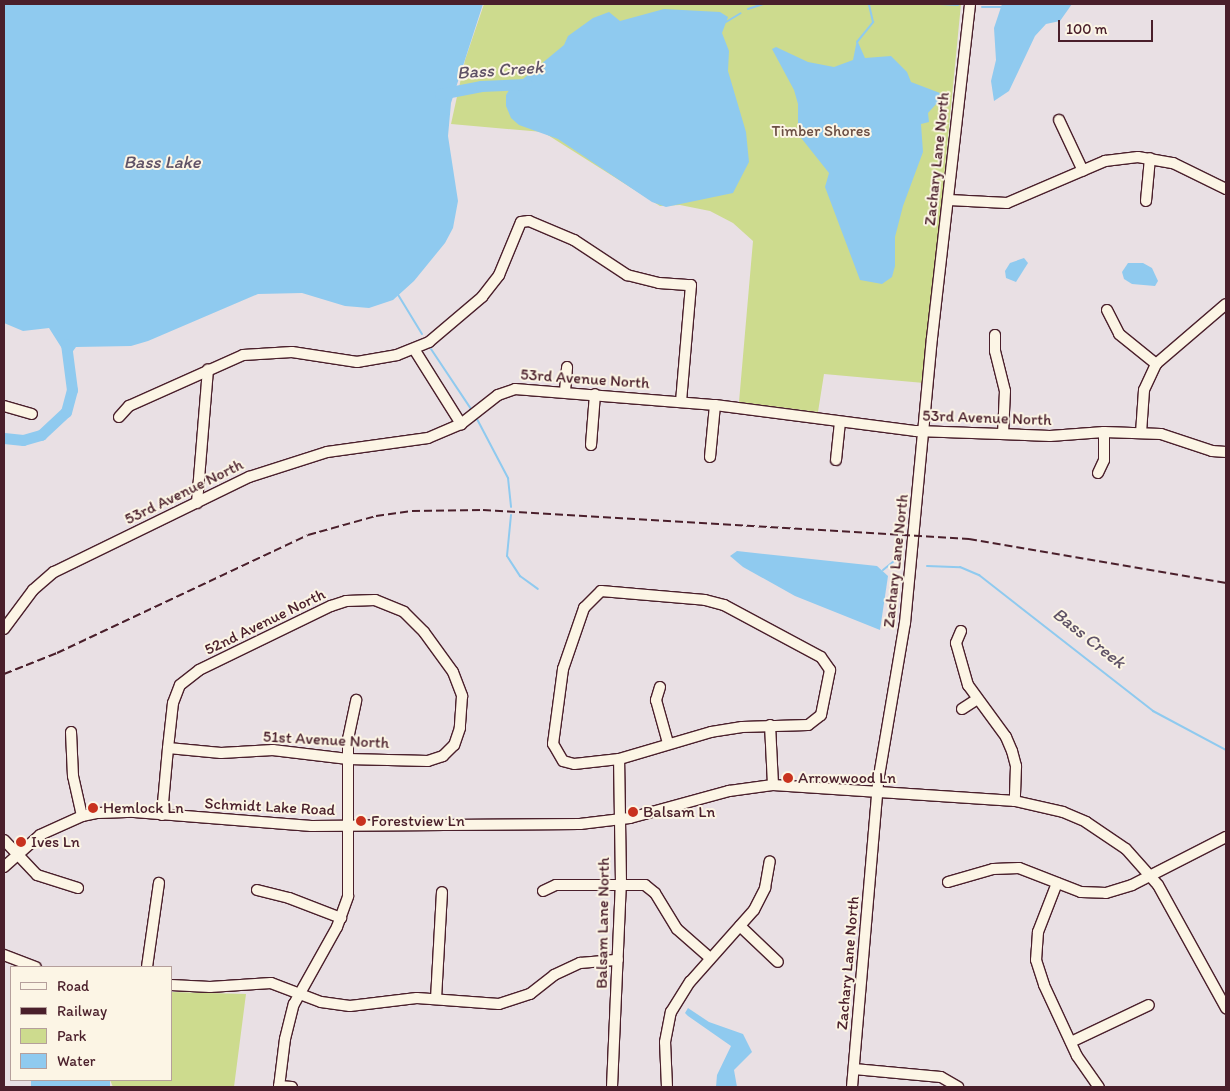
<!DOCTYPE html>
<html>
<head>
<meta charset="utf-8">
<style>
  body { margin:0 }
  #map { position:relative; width:1230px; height:1091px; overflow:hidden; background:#e9e0e4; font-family:Itim,sans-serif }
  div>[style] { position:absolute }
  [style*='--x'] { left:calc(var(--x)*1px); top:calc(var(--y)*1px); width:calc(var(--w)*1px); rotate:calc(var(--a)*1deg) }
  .green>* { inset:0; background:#cddb8e }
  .water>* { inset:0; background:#8fcaef; transform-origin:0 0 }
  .stream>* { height:2px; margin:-1px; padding:0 1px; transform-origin:1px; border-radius:1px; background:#8fcaef }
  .river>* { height:11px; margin:-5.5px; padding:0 5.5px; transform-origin:5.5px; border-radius:5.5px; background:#8fcaef }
  .roads { filter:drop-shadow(1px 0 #4a1f2b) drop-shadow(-1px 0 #4a1f2b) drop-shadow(0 1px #4a1f2b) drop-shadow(0 -1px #4a1f2b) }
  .minor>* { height:10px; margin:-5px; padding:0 5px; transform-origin:5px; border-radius:5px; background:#fcf5e5 }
  .rail>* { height:2px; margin-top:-1px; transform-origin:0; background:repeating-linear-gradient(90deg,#4a1f2b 0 8px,transparent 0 12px) }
  .dots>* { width:14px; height:14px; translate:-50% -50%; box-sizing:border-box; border:2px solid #fcf5e5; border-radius:50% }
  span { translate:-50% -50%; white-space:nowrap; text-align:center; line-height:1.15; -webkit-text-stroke:4px #fcf5e5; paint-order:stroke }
  .park-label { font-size:16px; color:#6b4e44 }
  .street-label { font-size:16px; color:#4a1f2b }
  .poi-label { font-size:16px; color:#4a1f2b }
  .left { translate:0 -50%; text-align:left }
  .water-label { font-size:18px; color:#5f5266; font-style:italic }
  .frame { position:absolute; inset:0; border:5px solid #4a1f2b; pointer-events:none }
  .legend { position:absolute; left:10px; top:966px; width:162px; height:115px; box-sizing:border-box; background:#fcf5e5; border:1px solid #b59f9b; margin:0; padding:6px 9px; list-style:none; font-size:15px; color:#4a1f2b }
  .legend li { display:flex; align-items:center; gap:10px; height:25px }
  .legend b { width:25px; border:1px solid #b59f9b }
  .scale { position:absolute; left:1058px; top:20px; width:95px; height:22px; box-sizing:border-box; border:2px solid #4a1f2b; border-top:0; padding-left:6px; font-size:15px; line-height:18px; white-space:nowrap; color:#4a1f2b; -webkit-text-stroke:4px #fcf5e5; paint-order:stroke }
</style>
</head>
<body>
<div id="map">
  <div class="green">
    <div style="clip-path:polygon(484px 4px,961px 4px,924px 383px,824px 374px,818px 412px,739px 402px,753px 241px,733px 223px,710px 211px,680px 205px,660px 206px,543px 132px,451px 124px,465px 60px)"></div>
    <div style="clip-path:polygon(171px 992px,246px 994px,234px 1087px,113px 1087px,110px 1080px,171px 1080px)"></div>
  </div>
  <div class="water">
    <div style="clip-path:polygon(4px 4px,483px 4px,451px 103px,448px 136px,458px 201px,453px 228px,445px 243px,414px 281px,393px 300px,369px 308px,345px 306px,302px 293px,258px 294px,148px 341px,131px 346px,76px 347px,68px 358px,49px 328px,23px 331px,4px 323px)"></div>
    <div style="clip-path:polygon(1002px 4px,1072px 4px,1060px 21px,1046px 24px,1035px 36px,1009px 91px,994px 101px,991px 81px,996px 60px,994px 28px)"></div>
    <div style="clip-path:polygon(664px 9px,720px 12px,728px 17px,722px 33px,729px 51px,728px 71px,746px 132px,749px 162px,733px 193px,666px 207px,652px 202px,558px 139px,519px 125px,511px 118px,506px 106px,506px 95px,515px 81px,523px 79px,564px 45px,568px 36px,593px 18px,609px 12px,620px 21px)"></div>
    <div style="clip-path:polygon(857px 40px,865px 58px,891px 56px,907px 72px,911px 82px,940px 93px,938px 102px,928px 113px,929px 122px,921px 124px,923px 152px,903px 206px,895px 237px,895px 266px,892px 277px,882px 284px,860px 280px,825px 187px,829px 173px,798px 134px,798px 104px,794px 90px,772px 49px,776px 47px,808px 62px,834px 67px,853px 60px)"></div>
    <div style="clip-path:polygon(1024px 258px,1028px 263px,1016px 282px,1006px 278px,1005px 271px,1010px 263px)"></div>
    <div style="clip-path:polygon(1128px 263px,1143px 263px,1152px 268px,1158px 281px,1155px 286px,1132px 284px,1124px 279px,1122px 272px)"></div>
    <div style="clip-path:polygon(737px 551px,877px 566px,888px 576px,880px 630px,795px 596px,743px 567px,730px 556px)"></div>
    <div style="clip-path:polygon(688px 1008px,709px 1022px,743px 1034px,752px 1052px,734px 1070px,737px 1087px,716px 1087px,717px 1075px,731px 1046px,688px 1016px,685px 1013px)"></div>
    <div style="left:31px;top:1080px;width:79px;height:7px"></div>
  </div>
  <div class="stream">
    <div style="--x:940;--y:4;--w:18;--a:3"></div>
    <div style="--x:982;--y:7;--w:20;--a:0"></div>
    <div style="--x:748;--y:9;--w:16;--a:-18"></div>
    <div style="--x:726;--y:22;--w:17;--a:-31"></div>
    <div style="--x:857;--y:42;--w:26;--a:-51"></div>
    <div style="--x:873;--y:22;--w:18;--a:-103"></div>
    <div style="--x:397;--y:293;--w:48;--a:58.6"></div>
    <div style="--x:431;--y:349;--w:72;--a:56.3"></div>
    <div style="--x:477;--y:419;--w:67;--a:62.3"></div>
    <div style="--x:508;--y:478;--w:29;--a:84"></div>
    <div style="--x:511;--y:515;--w:41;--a:95.6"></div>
    <div style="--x:507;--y:556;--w:24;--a:57"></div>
    <div style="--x:520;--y:576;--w:22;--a:36"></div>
    <div style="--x:927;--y:566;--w:33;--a:2"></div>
    <div style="--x:960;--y:567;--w:21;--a:23"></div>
    <div style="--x:979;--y:575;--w:221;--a:38"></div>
    <div style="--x:1153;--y:711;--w:83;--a:28.1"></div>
    <div style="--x:883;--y:570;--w:13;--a:-39"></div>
  </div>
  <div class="river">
    <div style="--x:440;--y:94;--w:42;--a:-11"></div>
    <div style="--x:481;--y:86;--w:46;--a:-2.5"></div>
    <div style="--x:4;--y:438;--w:19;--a:6"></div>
    <div style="--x:23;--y:440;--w:19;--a:-16"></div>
    <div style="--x:41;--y:435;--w:34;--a:-43"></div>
    <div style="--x:66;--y:412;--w:23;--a:-75"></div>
    <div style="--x:72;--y:390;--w:46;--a:-97.4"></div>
  </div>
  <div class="roads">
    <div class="minor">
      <div style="--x:1059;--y:120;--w:56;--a:64.8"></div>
      <div style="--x:949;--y:200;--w:58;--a:3"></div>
      <div style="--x:1007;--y:203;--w:107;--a:-23.2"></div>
      <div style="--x:1105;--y:161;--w:33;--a:-7"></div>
      <div style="--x:1138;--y:157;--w:36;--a:10"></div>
      <div style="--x:1173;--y:163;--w:59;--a:26.1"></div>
      <div style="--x:1146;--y:201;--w:43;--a:-84.7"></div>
      <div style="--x:1107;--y:310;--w:27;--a:63"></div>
      <div style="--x:1119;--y:334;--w:48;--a:39"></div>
      <div style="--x:995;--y:335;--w:16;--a:90"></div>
      <div style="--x:995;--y:351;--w:41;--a:76"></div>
      <div style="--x:1005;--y:391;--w:43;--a:92.7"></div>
      <div style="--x:414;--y:349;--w:89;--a:57.9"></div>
      <div style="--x:565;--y:391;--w:24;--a:-85"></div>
      <div style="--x:4;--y:406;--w:29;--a:16"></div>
      <div style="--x:119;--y:417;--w:15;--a:-48"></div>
      <div style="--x:129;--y:406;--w:125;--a:-24.1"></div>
      <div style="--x:243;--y:355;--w:49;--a:-3.5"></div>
      <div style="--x:292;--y:352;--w:66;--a:8.7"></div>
      <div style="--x:357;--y:362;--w:41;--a:-9.9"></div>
      <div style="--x:397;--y:355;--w:35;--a:-22"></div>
      <div style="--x:429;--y:342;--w:70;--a:-40.3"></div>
      <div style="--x:482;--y:297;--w:28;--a:-52"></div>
      <div style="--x:499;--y:275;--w:57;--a:-67.5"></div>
      <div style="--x:521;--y:222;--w:8;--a:-7"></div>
      <div style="--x:529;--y:221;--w:49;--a:22.9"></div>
      <div style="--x:574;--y:240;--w:64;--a:33.4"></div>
      <div style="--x:627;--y:275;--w:33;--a:14"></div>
      <div style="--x:659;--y:283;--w:32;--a:4"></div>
      <div style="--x:691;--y:285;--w:116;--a:94.9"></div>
      <div style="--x:1141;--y:433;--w:43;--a:-86"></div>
      <div style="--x:1144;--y:390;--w:29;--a:-65"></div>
      <div style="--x:1156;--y:364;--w:92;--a:-40.6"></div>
      <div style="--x:591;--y:445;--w:51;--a:-85.5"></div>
      <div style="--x:710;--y:457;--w:52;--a:-84.5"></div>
      <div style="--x:836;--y:460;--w:37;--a:-84"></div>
      <div style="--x:1098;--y:473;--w:14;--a:-65"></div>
      <div style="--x:1104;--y:460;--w:28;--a:-90"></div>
      <div style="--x:197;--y:503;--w:134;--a:-85.3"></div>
      <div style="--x:601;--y:591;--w:104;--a:4.9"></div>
      <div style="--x:705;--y:600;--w:20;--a:15"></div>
      <div style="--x:724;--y:605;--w:110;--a:28.2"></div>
      <div style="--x:821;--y:657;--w:16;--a:55"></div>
      <div style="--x:830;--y:670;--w:46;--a:101.3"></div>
      <div style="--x:821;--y:715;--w:16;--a:142"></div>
      <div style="--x:808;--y:725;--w:66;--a:178.3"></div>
      <div style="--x:742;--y:727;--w:31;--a:171"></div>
      <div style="--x:711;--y:732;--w:96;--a:163.6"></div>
      <div style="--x:619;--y:759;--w:45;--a:173.7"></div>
      <div style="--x:574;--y:764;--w:11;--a:-165"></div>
      <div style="--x:563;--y:761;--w:20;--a:-120"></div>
      <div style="--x:553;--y:744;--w:76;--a:-82.4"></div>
      <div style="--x:563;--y:669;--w:65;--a:-71"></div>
      <div style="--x:584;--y:608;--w:24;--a:-45"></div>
      <div style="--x:4;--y:629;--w:49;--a:-53.4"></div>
      <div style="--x:33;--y:590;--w:28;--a:-41"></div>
      <div style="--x:54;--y:572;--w:217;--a:-26"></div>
      <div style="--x:249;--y:477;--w:82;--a:-17.8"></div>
      <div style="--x:327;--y:452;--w:102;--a:-7.9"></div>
      <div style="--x:428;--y:438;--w:36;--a:-23"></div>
      <div style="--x:461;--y:424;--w:47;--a:-38.1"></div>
      <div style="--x:498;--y:395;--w:18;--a:-19"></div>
      <div style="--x:515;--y:389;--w:201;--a:4.6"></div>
      <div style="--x:715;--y:405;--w:203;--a:7.4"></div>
      <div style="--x:916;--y:431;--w:134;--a:2.1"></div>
      <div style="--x:1050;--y:436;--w:54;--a:-4.2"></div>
      <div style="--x:1104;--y:432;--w:57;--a:2"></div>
      <div style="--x:1161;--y:434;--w:54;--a:18.4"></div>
      <div style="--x:1212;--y:451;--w:14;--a:4"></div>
      <div style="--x:961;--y:631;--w:13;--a:113"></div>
      <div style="--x:956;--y:643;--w:44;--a:74.1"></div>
      <div style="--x:968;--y:685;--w:64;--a:53.8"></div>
      <div style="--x:1006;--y:737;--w:15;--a:67"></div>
      <div style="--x:1012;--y:751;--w:16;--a:75"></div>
      <div style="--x:1016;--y:766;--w:35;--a:92"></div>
      <div style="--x:660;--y:687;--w:14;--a:107"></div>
      <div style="--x:656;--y:700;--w:45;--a:74.4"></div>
      <div style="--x:962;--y:709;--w:17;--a:-33"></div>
      <div style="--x:770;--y:725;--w:60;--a:87.1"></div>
      <div style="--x:71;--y:732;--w:44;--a:87.4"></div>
      <div style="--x:73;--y:776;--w:41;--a:77.3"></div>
      <div style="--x:162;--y:815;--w:12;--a:-85"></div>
      <div style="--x:163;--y:803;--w:55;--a:-84.8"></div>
      <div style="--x:168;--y:748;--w:45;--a:-83.7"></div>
      <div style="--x:173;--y:703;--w:19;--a:-69"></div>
      <div style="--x:180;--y:685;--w:24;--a:-38"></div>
      <div style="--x:199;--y:670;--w:147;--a:-25.9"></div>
      <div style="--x:331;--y:606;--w:16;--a:-18"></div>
      <div style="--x:346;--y:601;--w:29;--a:-2"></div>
      <div style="--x:375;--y:600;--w:31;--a:22"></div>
      <div style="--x:404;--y:612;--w:28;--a:45"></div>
      <div style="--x:424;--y:632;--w:49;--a:54.1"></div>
      <div style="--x:453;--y:672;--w:26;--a:69"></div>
      <div style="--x:462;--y:696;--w:32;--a:94"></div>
      <div style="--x:460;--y:728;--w:18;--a:109"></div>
      <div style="--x:454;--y:745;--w:16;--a:135"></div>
      <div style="--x:443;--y:756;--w:16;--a:162"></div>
      <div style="--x:428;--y:761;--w:80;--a:-178.6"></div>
      <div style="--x:348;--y:759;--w:76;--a:-173.2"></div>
      <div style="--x:273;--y:750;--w:52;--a:176.7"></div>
      <div style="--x:221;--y:753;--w:53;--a:-174.6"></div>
      <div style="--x:4;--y:840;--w:48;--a:46.7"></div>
      <div style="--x:37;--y:875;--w:43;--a:17.6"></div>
      <div style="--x:4;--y:867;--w:48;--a:-41.6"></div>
      <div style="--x:40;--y:835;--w:46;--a:-24.3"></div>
      <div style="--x:82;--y:816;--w:16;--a:-11"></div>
      <div style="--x:98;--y:813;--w:36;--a:-2"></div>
      <div style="--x:134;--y:812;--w:178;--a:4.5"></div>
      <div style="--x:311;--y:826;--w:269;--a:-0.4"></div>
      <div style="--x:580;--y:824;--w:50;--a:-6.8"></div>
      <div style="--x:630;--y:818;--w:103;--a:-15.3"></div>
      <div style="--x:729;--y:791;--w:44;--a:-7.8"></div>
      <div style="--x:773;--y:785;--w:243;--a:3.8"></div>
      <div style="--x:1015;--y:801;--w:49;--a:12.9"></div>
      <div style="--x:1063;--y:812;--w:25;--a:23"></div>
      <div style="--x:1086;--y:822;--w:48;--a:34"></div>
      <div style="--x:1126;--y:849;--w:48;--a:48.4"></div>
      <div style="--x:1158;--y:885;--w:141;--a:61.1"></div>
      <div style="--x:948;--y:882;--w:47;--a:-16.1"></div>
      <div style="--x:993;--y:869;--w:26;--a:-2"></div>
      <div style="--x:1019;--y:868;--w:66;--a:21.2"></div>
      <div style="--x:1081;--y:892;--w:25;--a:2"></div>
      <div style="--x:1106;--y:893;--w:27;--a:-17"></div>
      <div style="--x:1132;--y:885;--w:106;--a:-27.1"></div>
      <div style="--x:1057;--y:883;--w:53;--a:111.2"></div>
      <div style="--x:1038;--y:932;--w:28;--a:94"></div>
      <div style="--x:1036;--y:960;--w:26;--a:72"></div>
      <div style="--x:1044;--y:985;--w:78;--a:65.1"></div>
      <div style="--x:1077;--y:1056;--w:38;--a:55"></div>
      <div style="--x:257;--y:890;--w:33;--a:14"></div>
      <div style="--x:289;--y:898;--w:56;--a:21"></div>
      <div style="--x:543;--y:891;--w:14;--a:-25"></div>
      <div style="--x:556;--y:885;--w:89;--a:0"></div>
      <div style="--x:645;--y:885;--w:13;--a:39"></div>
      <div style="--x:655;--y:893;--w:42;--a:58.6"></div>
      <div style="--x:677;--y:929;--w:44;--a:41.3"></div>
      <div style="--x:740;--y:926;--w:52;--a:43.5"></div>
      <div style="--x:4;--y:955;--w:34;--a:21"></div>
      <div style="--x:147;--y:967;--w:85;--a:-81.9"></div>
      <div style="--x:171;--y:985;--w:39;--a:3"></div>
      <div style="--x:210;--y:987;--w:61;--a:-3.8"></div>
      <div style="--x:271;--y:983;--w:53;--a:20.8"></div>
      <div style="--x:321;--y:1002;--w:29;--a:8"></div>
      <div style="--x:350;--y:1006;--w:67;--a:-6.8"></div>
      <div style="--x:417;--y:998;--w:82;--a:4.2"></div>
      <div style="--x:499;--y:1004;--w:33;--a:-18"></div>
      <div style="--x:530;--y:994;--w:31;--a:-38"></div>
      <div style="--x:554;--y:975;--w:29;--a:-25"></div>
      <div style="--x:580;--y:963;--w:38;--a:-5"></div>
      <div style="--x:436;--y:999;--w:107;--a:-86.8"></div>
      <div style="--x:1071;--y:1042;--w:86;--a:-25.4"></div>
      <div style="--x:854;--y:1069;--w:87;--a:5.3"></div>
      <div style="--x:941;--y:1077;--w:20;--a:30"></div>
      <div style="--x:279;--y:1086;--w:13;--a:4"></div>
      <div style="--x:279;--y:1087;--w:48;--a:-82.9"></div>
      <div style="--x:285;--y:1039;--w:36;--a:-76"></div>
      <div style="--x:294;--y:1004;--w:88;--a:-60.8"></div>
      <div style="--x:337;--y:927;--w:33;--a:-70"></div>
      <div style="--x:348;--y:896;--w:157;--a:-90"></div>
      <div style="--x:348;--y:739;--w:40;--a:-78"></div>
      <div style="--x:612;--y:1087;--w:204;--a:-87.5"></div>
      <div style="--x:621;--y:883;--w:124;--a:-90.9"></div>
      <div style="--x:667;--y:1087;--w:45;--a:-92.5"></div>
      <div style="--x:665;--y:1042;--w:31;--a:-79"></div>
      <div style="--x:671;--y:1012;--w:36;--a:-58"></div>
      <div style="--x:690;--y:982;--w:96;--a:-48.4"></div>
      <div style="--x:754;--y:910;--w:25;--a:-63"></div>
      <div style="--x:765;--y:888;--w:27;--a:-80"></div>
      <div style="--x:852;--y:1087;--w:306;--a:-85.1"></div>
      <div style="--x:878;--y:782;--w:161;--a:-80.4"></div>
      <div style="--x:905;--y:623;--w:286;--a:-84.6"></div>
      <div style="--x:932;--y:338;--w:336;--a:-83.5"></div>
    </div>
  </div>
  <div class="rail">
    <div style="--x:4;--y:674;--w:57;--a:-21.6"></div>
    <div style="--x:57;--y:653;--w:277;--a:-25.2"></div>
    <div style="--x:308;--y:535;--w:71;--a:-15.6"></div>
    <div style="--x:376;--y:516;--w:36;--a:-8"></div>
    <div style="--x:412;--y:511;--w:71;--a:-0.8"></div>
    <div style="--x:483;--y:510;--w:487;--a:3.4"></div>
    <div style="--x:969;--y:539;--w:261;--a:9.7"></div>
  </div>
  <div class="dots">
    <div style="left:788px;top:778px;background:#c8321e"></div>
    <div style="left:93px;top:808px;background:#c8321e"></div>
    <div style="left:633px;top:812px;background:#c8321e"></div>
    <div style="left:361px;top:821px;background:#c8321e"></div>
    <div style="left:21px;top:842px;background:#c8321e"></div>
  </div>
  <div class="park-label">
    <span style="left:821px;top:131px">Timber Shores</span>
  </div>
  <div class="street-label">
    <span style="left:937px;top:159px;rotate:-84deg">Zachary Lane North</span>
    <span style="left:585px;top:379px;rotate:4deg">53rd Avenue North</span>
    <span style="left:987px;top:418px;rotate:2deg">53rd Avenue North</span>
    <span style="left:184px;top:492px;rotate:-26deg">53rd Avenue North</span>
    <span style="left:896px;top:561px;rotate:-84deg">Zachary Lane North</span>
    <span style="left:265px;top:622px;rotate:-26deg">52nd Avenue North</span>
    <span style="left:326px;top:740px;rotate:3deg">51st Avenue North</span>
    <span style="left:270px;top:807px;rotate:3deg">Schmidt Lake Road</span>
    <span style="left:603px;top:923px;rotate:-89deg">Balsam Lane North</span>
    <span style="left:848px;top:963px;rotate:-85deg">Zachary Lane North</span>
  </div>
  <div class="poi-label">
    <span class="left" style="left:798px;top:778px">Arrowwood Ln</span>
    <span class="left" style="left:103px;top:808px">Hemlock Ln</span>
    <span class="left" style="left:643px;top:812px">Balsam Ln</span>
    <span class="left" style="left:371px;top:821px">Forestview Ln</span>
    <span class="left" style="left:31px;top:842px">Ives Ln</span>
  </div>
  <div class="water-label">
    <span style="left:500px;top:70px;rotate:-4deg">Bass Creek</span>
    <span style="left:162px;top:162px">Bass Lake</span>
    <span style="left:1089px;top:638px;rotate:38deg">Bass Creek</span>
  </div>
  <div class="frame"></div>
  <ul class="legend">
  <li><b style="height:6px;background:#fcf5e5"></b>Road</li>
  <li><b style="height:6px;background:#4a1f2b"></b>Railway</li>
  <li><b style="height:14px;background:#cddb8e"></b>Park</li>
  <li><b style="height:14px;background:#8fcaef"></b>Water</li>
  </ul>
  <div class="scale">100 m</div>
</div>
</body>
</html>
